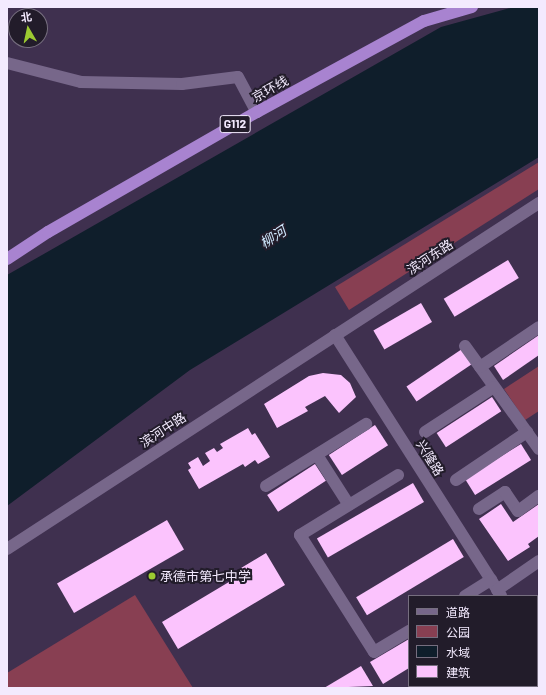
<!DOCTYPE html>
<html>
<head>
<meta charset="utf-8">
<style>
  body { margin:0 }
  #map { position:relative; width:546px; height:695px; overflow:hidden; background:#3f304f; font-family:Barlow,"Noto Sans SC",sans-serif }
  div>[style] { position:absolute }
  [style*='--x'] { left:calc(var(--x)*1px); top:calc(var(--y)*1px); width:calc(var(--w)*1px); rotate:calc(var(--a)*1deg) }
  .green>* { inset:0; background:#883f52 }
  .water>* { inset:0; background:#0f1e2b }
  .building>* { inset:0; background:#fbc3fd; transform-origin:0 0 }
  .minor>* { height:12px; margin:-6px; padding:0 6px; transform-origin:6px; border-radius:6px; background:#77678a }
  .trunk>* { height:12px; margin:-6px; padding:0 6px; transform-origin:6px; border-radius:6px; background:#a883d0 }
  .dots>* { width:11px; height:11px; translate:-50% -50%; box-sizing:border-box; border:2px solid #221c2a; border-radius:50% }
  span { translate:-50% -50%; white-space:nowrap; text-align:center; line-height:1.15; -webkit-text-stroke:4px #221c2a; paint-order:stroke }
  .shield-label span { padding:1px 3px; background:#221c2a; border:1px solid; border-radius:3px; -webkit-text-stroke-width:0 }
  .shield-label { font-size:12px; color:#f3eafe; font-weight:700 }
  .street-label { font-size:13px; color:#f3eafe }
  .poi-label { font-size:13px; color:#f3eafe }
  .left { translate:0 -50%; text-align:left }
  .water-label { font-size:14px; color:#d0e8fd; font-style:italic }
  .frame { position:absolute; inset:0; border:8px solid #f3eafe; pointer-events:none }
  .legend { position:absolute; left:408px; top:595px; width:130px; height:92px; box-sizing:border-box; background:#221c2a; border:1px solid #766e7f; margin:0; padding:5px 7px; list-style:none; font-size:12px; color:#f3eafe }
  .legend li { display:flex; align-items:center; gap:8px; height:20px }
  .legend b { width:20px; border:1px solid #766e7f }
  .north { position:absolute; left:8px; top:8px; width:40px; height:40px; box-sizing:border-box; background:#221c2a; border:1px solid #766e7f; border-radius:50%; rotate:351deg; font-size:11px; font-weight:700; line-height:16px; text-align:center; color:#f3eafe }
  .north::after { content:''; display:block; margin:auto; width:14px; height:18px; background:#9cca31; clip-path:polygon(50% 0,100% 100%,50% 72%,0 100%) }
</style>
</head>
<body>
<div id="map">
  <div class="green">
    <div style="clip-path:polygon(539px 162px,539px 189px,349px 310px,335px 287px)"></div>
    <div style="clip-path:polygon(539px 366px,539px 411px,525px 420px,504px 389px)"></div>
    <div style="clip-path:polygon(135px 595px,193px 688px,7px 688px,7px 673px)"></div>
  </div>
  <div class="water">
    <div style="clip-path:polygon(514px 7px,539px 7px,539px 157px,190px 370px,7px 506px,7px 275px,441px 27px)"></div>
  </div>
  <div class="building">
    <div style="left:508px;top:260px;width:21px;height:75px;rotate:59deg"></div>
    <div style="left:421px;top:303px;width:22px;height:55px;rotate:60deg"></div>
    <div style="clip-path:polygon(539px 335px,539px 355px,503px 380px,494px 366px)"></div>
    <div style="left:462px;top:349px;width:18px;height:67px;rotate:56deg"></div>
    <div style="clip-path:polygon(323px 373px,341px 375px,350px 383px,356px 397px,339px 413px,325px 396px,305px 407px,308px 411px,277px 428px,264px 404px,309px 376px)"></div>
    <div style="left:492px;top:397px;width:17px;height:66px;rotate:57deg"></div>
    <div style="left:375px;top:425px;width:24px;height:55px;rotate:57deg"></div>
    <div style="clip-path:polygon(248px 428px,252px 435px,255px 433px,270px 457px,258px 464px,255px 460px,245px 467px,243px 464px,199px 489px,188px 470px,191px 468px,188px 463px,198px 457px,203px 466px,210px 461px,205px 453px,214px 448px,217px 452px,223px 448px,220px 444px)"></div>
    <div style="left:521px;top:444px;width:19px;height:66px;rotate:58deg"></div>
    <div style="left:315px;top:464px;width:20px;height:57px;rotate:57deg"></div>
    <div style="left:413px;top:483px;width:22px;height:111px;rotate:60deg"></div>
    <div style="clip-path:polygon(501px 504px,513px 522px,539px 504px,539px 536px,528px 544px,530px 547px,508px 561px,479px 519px)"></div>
    <div style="left:167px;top:520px;width:34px;height:127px;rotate:60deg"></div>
    <div style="left:453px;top:539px;width:21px;height:113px;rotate:59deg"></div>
    <div style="clip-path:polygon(266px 553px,285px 585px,178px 649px,162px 622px,244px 573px,241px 568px)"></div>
    <div style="clip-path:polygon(409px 639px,409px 668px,383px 684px,370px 662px)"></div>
    <div style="clip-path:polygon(361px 666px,373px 686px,324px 688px)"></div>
    <div style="clip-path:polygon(464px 686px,510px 686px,461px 688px)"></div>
  </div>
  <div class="minor">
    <div style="--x:7;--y:63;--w:76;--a:14.4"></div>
    <div style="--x:81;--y:82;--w:101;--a:1.1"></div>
    <div style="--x:182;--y:84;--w:56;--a:-7.1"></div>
    <div style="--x:238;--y:77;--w:40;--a:62"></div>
    <div style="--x:335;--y:335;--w:309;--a:57.5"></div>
    <div style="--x:465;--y:346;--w:127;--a:54.3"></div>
    <div style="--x:480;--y:367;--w:71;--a:-34.1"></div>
    <div style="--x:425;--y:432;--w:82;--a:-33.1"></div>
    <div style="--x:317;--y:455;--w:59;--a:57.4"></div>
    <div style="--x:398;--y:475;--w:115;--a:148.5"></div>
    <div style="--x:300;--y:535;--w:138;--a:57.7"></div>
    <div style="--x:374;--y:652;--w:41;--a:-31"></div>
    <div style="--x:456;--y:480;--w:86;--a:-34.1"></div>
    <div style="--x:266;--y:486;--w:118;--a:-31.8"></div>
    <div style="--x:479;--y:509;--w:31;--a:-33"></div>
    <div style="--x:505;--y:492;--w:23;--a:56"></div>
    <div style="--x:518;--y:511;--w:26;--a:-36"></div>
    <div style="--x:7;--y:549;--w:635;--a:-33.04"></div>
    <div style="--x:497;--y:590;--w:51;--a:-34.6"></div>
    <div style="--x:465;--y:596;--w:31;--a:-32"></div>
    <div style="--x:537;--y:653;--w:4;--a:56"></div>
    <div style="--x:442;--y:688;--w:4;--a:-27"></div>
  </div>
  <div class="trunk">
    <div style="--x:7;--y:259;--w:49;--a:-33.4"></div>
    <div style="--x:48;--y:232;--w:241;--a:-29.9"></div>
    <div style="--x:257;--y:112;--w:190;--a:-28.6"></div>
    <div style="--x:424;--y:21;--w:50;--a:-16.3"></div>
  </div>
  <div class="dots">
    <div style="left:152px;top:576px;background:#9cca31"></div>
  </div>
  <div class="shield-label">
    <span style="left:235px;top:124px">G112</span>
  </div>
  <div class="street-label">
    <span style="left:270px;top:89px;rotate:-29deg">京环线</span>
    <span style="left:430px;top:257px;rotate:-33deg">滨河东路</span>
    <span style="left:163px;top:430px;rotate:-33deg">滨河中路</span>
    <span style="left:430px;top:458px;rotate:58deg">兴隆路</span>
  </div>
  <div class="poi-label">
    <span class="left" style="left:160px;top:576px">承德市第七中学</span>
  </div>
  <div class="water-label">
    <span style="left:273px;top:237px;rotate:-33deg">柳河</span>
  </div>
  <div class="frame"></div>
  <ul class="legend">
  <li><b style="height:5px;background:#77678a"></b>道路</li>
  <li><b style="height:11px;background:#883f52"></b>公园</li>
  <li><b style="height:11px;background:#0f1e2b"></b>水域</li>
  <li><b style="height:11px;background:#fbc3fd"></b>建筑</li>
  </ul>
  <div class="north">北</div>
</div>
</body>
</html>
